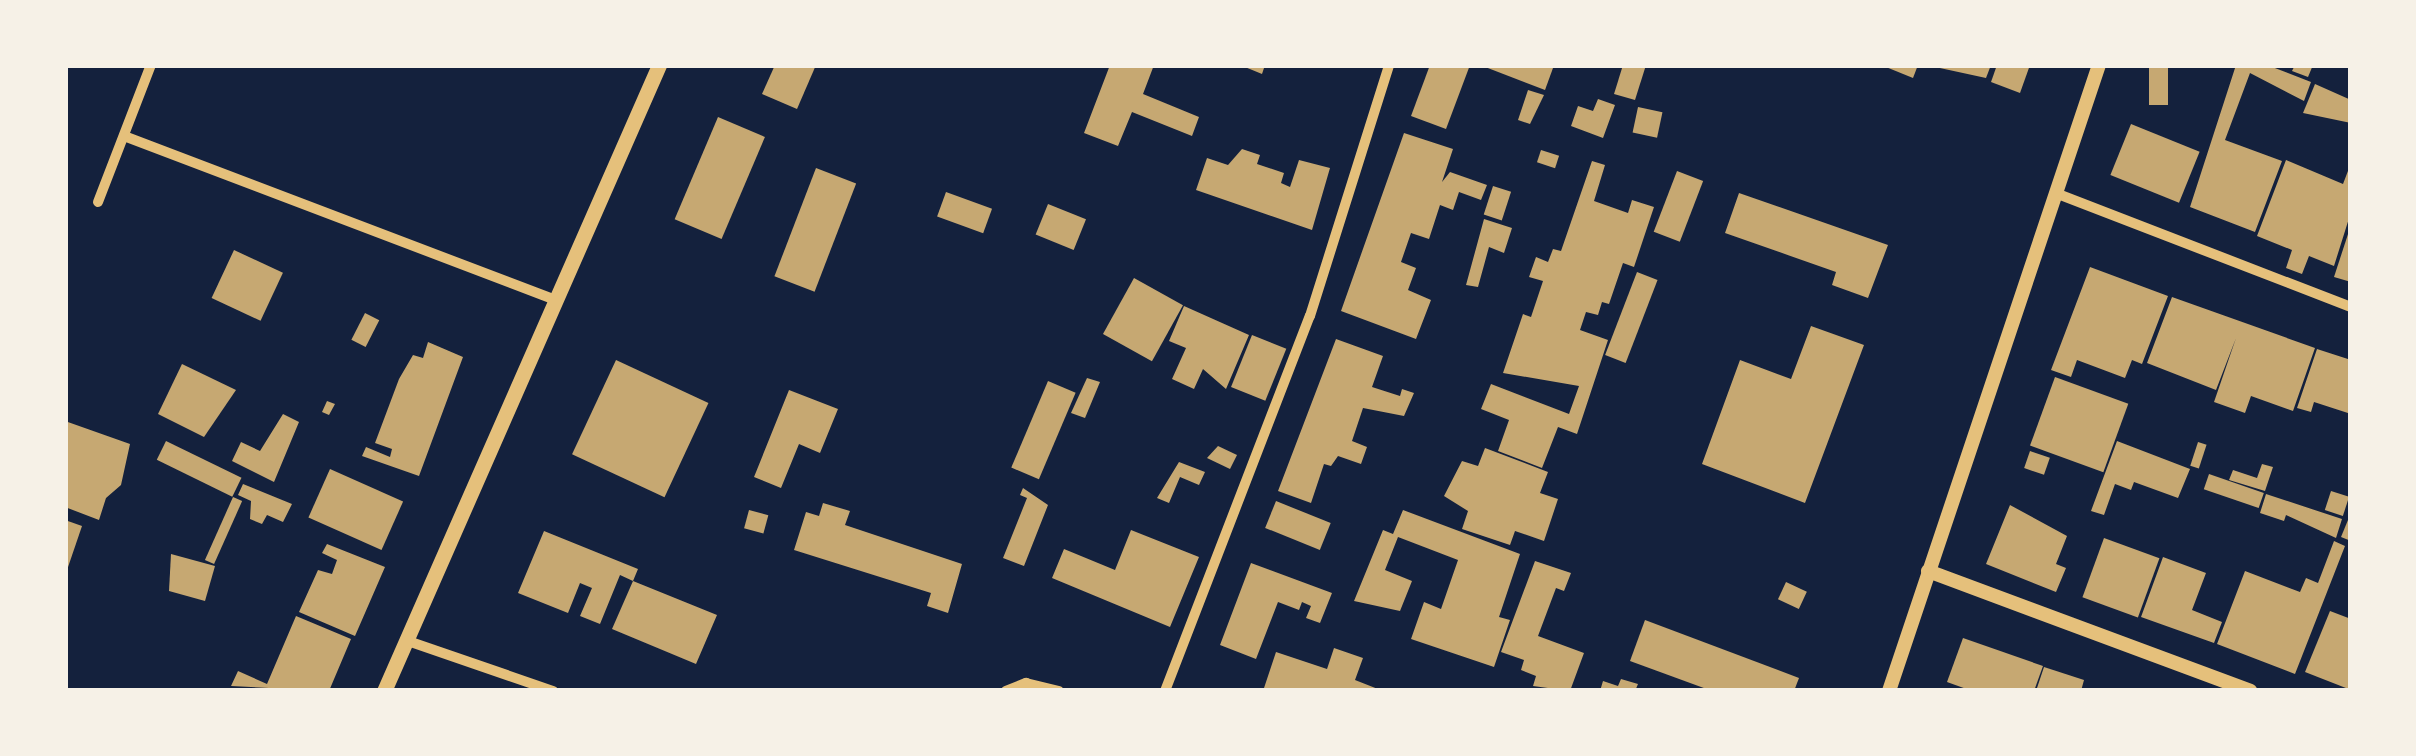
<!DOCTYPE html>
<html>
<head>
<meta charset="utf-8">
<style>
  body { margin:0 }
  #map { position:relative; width:2416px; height:756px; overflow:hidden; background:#14213d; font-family:"Roboto Condensed",sans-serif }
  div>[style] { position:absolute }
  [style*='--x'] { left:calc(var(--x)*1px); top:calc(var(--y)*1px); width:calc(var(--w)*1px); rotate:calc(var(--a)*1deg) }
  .building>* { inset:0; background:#c6a872; transform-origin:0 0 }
  .minor>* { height:10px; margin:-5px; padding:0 5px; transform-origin:5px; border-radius:5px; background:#e5c07b }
  .tertiary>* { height:14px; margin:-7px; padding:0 7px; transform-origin:7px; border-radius:7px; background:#e5c07b }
  .secondary>* { height:15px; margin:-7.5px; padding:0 7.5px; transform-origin:7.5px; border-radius:7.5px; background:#e5c07b }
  span { translate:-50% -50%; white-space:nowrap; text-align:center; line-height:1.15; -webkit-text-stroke:8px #f6f1e7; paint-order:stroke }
  .frame { position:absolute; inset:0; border:68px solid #f6f1e7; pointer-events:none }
</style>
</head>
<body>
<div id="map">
  <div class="building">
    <div style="clip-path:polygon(775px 65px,816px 65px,797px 109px,762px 94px)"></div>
    <div style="clip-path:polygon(1110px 65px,1154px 65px,1143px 94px,1199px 117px,1192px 136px,1132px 112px,1118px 146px,1084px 133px)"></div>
    <div style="clip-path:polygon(1240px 65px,1265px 65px,1262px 74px)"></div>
    <div style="clip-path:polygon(1430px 65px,1470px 65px,1446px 129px,1411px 116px)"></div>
    <div style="clip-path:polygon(1480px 65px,1546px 65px,1553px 68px,1545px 90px)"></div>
    <div style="clip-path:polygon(1623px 65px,1646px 65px,1635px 100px,1614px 94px)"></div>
    <div style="clip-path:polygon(1881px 65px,1918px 65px,1913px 78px)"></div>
    <div style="clip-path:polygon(1926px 65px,1991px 65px,1986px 78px)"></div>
    <div style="clip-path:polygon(1997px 65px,2030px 65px,2020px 93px,1991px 82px)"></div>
    <div style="left:2149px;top:65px;width:19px;height:40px"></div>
    <div style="clip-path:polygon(2236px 65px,2267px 65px,2311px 82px,2304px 101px,2250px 73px,2225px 140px,2282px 161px,2255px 232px,2190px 207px)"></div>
    <div style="clip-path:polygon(2295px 65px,2313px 65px,2308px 77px,2292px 71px)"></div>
    <div style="clip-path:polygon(2315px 84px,2351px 100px,2351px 123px,2303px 113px)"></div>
    <div style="clip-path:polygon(1528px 90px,1544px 95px,1530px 124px,1518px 120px)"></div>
    <div style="clip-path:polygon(1598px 99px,1615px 105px,1603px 138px,1571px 126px,1578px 106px,1593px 111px)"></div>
    <div style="left:1638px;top:107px;width:25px;height:26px;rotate:12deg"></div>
    <div style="left:718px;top:117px;width:51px;height:111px;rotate:23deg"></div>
    <div style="left:2131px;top:124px;width:74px;height:55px;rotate:22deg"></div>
    <div style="clip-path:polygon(1404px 133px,1453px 149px,1442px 182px,1450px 172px,1487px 185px,1481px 200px,1459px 192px,1453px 210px,1440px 205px,1429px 239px,1411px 233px,1401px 262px,1416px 268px,1408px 290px,1431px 300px,1416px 339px,1341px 311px)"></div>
    <div style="clip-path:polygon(1242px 149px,1260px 155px,1257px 164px,1284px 173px,1281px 183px,1290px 187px,1299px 160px,1330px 168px,1312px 230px,1196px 190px,1207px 158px,1228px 165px)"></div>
    <div style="left:1541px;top:150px;width:19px;height:13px;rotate:18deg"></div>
    <div style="clip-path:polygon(2286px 160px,2343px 184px,2351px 163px,2351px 212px,2334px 266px,2309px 256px,2302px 274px,2286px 268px,2292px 250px,2257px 236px)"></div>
    <div style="clip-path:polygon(1592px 161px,1605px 165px,1594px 201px,1628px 213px,1632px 200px,1654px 207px,1634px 267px,1623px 263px,1609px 304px,1602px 302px,1598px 315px,1586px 312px,1580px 330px,1608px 340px,1577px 434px,1558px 427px,1542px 468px,1498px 451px,1509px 420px,1481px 409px,1491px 384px,1569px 414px,1579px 386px,1503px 373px,1523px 314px,1531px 317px,1543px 281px,1529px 277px,1536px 257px,1548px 262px,1553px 249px,1561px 251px)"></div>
    <div style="left:816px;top:168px;width:43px;height:116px;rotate:21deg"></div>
    <div style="left:1677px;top:171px;width:28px;height:65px;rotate:21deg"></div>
    <div style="left:1493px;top:186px;width:19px;height:30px;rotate:18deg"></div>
    <div style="left:946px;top:192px;width:49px;height:26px;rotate:20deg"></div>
    <div style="clip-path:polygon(1739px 193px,1888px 245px,1868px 298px,1832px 285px,1836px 272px,1725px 233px)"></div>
    <div style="left:1048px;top:204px;width:41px;height:33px;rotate:22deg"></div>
    <div style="clip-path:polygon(1484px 219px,1512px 228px,1504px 253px,1489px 247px,1478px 287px,1466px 285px)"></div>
    <div style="clip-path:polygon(2350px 228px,2351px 228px,2351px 282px,2334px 277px)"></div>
    <div style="left:234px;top:250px;width:54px;height:53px;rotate:25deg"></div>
    <div style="clip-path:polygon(2090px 267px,2168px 296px,2142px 364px,2132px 360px,2125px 378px,2077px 360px,2071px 377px,2051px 370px)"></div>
    <div style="left:1637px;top:272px;width:22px;height:89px;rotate:21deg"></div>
    <div style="left:1134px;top:278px;width:56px;height:64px;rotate:29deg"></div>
    <div style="clip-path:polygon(2172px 297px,2315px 348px,2293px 411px,2251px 396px,2245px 413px,2214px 402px,2236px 338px,2216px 390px,2147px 363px)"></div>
    <div style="clip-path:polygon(1184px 306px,1249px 335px,1226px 389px,1203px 369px,1194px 389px,1172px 379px,1186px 348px,1169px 341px)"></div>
    <div style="left:365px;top:313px;width:16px;height:30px;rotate:27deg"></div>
    <div style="clip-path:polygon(1811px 326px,1864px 345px,1805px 503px,1702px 464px,1740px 360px,1791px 379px)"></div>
    <div style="left:1252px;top:335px;width:37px;height:56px;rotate:22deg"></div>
    <div style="clip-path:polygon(1336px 339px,1383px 356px,1372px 387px,1400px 396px,1402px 389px,1414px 393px,1404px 416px,1363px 408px,1352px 441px,1367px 447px,1361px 464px,1338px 456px,1331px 466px,1324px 464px,1311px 503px,1278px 491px)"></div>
    <div style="clip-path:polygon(428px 342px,463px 357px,419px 476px,362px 456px,366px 447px,390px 457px,392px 449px,375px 443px,399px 379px,413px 355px,423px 358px)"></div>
    <div style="clip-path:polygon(2317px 349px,2351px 360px,2351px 414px,2314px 402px,2311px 412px,2297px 408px)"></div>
    <div style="left:616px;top:360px;width:102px;height:104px;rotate:25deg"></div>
    <div style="clip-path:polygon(182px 364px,236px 390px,204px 437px,158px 414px)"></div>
    <div style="left:2055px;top:377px;width:78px;height:73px;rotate:20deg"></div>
    <div style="clip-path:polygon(1087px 378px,1100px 382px,1085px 418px,1071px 413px)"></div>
    <div style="left:1048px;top:381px;width:30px;height:94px;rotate:23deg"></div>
    <div style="clip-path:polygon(789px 390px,838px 409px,820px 453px,799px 444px,781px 488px,754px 477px)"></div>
    <div style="clip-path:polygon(327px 401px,335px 404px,329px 415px,322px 412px)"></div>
    <div style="clip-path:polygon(283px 414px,299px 422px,274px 482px,232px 461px,241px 442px,260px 451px)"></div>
    <div style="clip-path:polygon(65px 421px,130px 444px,121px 485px,106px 498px,99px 520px,65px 507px)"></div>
    <div style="left:166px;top:441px;width:84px;height:21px;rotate:26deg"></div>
    <div style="clip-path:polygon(2117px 441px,2190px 469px,2178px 498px,2134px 482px,2131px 490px,2115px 484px,2104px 515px,2091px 511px)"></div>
    <div style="left:2198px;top:442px;width:9px;height:25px;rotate:18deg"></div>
    <div style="clip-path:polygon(1218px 446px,1237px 455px,1230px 469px,1207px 458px)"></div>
    <div style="clip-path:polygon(1485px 448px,1548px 472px,1540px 493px,1558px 499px,1544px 541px,1515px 531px,1510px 545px,1462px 529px,1468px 511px,1444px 496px,1462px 461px,1478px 466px)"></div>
    <div style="left:2030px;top:451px;width:21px;height:18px;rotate:19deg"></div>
    <div style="clip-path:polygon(1179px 462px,1205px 472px,1199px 485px,1180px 477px,1169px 503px,1157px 498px)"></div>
    <div style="clip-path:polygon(2262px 464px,2273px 467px,2265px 491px,2229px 480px,2233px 470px,2257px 478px)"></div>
    <div style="left:330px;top:469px;width:80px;height:53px;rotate:24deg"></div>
    <div style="left:2209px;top:474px;width:58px;height:16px;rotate:19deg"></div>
    <div style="clip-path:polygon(243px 484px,292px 504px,283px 522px,267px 515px,262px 524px,250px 519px,251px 501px,238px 495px)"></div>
    <div style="clip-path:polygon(1023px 488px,1048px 505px,1024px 566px,1003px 558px,1027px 498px,1020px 495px)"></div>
    <div style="left:2331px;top:491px;width:19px;height:20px;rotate:18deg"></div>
    <div style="clip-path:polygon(2266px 494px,2342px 519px,2336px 538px,2286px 515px,2284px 521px,2260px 513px)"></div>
    <div style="left:233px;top:497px;width:10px;height:69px;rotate:24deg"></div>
    <div style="left:1276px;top:501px;width:59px;height:29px;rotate:22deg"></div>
    <div style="clip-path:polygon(823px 503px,850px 511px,845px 525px,962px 564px,948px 613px,927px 606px,931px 593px,794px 550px,806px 512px,819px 516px)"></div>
    <div style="clip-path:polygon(2010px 505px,2067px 536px,2056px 564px,2066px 568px,2056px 592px,1986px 564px)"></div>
    <div style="left:749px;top:510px;width:20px;height:19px;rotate:15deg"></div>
    <div style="clip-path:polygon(1403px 510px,1520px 554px,1499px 617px,1510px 620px,1494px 667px,1411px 639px,1424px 602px,1441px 609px,1458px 560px,1398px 537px,1385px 570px,1412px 581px,1400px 611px,1354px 601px,1383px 530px,1393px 534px)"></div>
    <div style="clip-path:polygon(65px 520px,82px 526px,66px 573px,65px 573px)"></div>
    <div style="clip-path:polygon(2348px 520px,2351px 521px,2351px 541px,2341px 537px)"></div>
    <div style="clip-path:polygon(1131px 530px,1199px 557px,1170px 627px,1052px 578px,1064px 549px,1115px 570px)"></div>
    <div style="clip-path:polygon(544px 531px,638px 569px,633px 581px,717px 615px,696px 664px,612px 629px,633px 581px,620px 575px,600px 624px,580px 616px,592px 588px,580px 583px,568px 613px,518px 593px)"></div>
    <div style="left:2104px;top:538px;width:59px;height:63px;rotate:20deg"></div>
    <div style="clip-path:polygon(2334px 541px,2345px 546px,2295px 674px,2217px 644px,2245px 571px,2300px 592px,2306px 578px,2318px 583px)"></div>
    <div style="clip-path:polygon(327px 544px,385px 567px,355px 636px,299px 612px,318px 570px,332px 574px,337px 560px,322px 553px)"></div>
    <div style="clip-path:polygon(171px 554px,215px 566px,205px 601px,169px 591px)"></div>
    <div style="clip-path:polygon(2163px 557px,2206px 573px,2192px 610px,2222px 622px,2214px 643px,2141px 617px)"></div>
    <div style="clip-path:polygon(1535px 561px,1571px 573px,1564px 591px,1556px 588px,1538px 636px,1584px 653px,1570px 691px,1533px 686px,1536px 676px,1521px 670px,1524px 660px,1501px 652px)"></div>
    <div style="clip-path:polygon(1251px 563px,1332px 593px,1320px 623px,1306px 618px,1311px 606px,1302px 602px,1299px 610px,1278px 602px,1256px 659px,1220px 645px)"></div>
    <div style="left:1786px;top:582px;width:23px;height:19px;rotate:25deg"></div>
    <div style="clip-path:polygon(2330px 611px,2351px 619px,2351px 690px,2305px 672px)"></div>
    <div style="clip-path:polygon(296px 616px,351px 639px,329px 691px,231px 686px,238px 671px,267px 684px)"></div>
    <div style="clip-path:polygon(1645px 620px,1799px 678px,1794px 691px,1712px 691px,1630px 661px)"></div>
    <div style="clip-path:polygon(1963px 638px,2043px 666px,2034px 691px,1972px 691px,1947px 682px)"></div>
    <div style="clip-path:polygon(1334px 648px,1363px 658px,1355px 680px,1383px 691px,1263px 691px,1276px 652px,1327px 669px)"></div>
    <div style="clip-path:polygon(2044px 667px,2084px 680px,2081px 691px,2036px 691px)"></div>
    <div style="clip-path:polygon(1621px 679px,1638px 684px,1635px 691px,1600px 691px,1603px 681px,1618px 686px)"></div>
  </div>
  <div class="minor">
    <div style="--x:124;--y:136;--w:461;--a:20.8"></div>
    <div style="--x:2058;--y:194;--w:314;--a:21.1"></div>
    <div style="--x:98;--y:202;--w:147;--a:-68.9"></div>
    <div style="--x:405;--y:640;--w:157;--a:19"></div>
    <div style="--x:1006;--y:691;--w:22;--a:-22"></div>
    <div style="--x:1026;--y:683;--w:34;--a:14"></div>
    <div style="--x:1165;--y:691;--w:402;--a:-68.9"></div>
    <div style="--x:1310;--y:316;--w:263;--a:-72.5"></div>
  </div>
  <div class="tertiary">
    <div style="--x:1928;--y:571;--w:344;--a:20.4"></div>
    <div style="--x:1889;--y:691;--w:660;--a:-71.46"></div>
  </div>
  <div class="secondary">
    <div style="--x:384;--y:691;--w:684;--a:-66.28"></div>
  </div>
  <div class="frame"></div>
</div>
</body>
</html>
